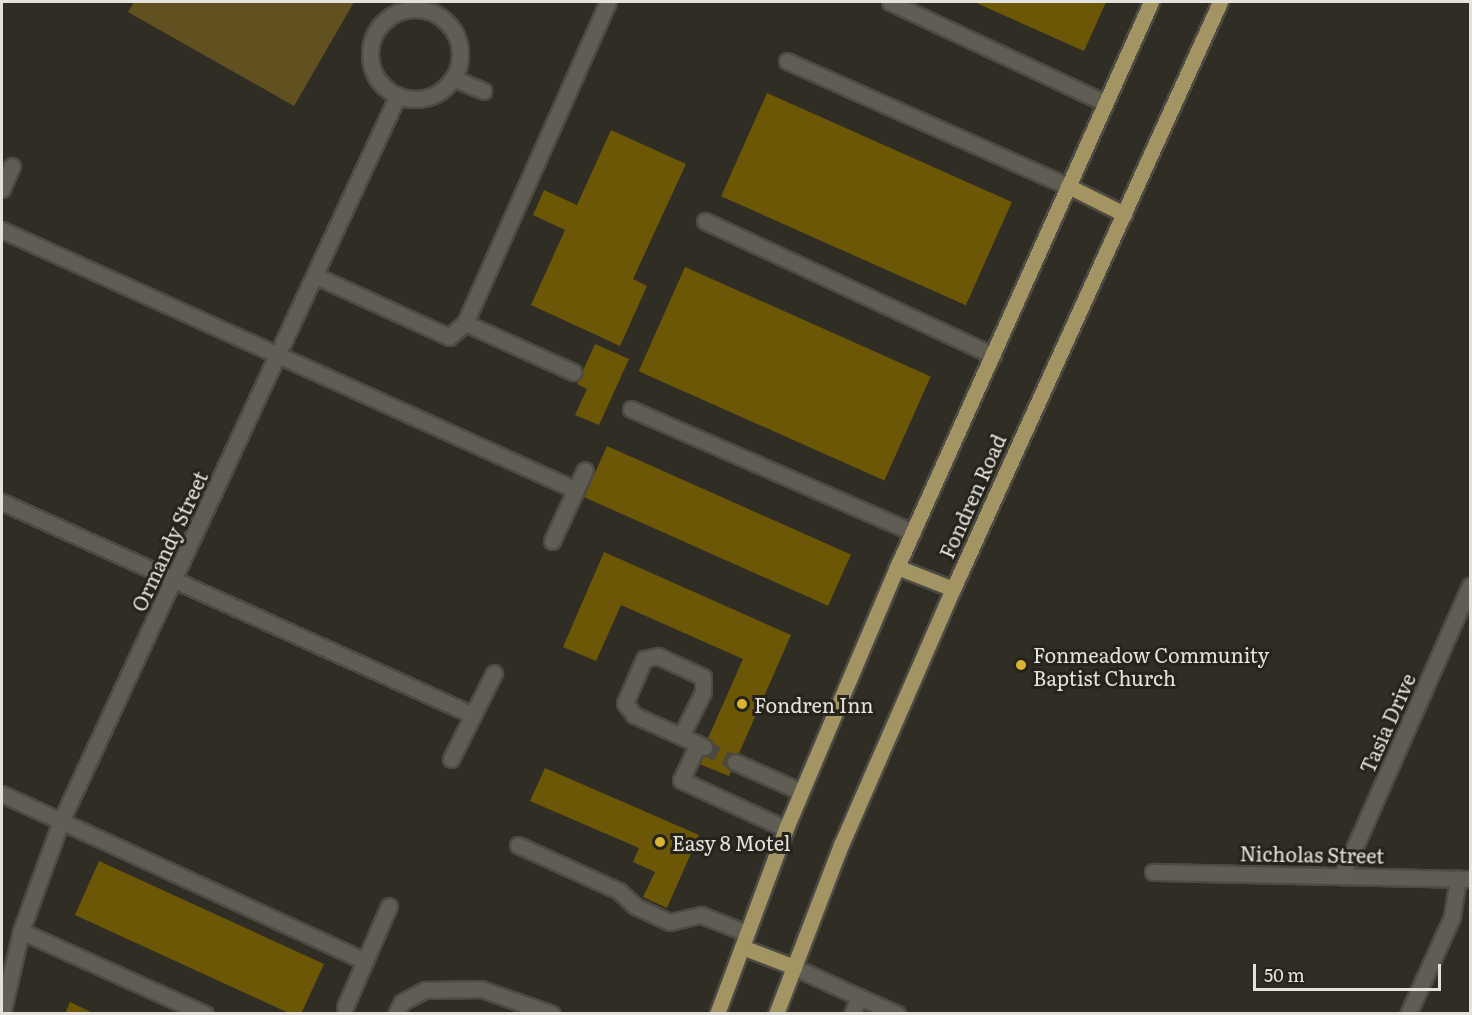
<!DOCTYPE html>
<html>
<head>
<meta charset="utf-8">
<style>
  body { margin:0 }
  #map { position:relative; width:1472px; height:1015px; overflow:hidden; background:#302d25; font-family:Literata,serif }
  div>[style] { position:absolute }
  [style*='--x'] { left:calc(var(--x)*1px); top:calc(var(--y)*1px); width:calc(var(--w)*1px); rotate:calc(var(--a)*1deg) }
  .green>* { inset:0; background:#615120 }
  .building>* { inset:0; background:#6c5707; transform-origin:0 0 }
  .minor-tunnel>* { height:15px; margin-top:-7.5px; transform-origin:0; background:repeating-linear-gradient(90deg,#4b4841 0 15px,transparent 0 23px) }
  .roads { filter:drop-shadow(2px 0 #4d4a44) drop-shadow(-2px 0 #4d4a44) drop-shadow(0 2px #4d4a44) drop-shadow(0 -2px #4d4a44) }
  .minor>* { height:15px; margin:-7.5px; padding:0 7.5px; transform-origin:7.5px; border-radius:7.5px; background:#605d54 }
  .minor>.ring { margin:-7.5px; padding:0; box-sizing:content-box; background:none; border:15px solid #605d54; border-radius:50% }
  .major>* { height:15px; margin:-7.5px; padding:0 7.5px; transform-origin:7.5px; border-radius:7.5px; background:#a39464 }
  .dots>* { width:16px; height:16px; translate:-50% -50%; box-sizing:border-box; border:3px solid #26231b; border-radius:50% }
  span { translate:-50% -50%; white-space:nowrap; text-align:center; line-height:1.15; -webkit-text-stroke:6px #26231b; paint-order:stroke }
  .street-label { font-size:20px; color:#e4e2dd }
  .poi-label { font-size:20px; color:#e4e2dd }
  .left { translate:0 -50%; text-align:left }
  .frame { position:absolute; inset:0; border:3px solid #e4e2dd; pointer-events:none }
  .scale { position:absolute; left:1253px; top:964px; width:188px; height:27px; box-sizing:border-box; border:3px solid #e4e2dd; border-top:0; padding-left:8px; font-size:18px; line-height:21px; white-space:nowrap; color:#e4e2dd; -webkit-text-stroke:4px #26231b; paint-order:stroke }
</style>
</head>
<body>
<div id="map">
  <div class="green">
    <div style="clip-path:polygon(134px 2px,354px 2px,294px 106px,128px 12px)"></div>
  </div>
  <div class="building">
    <div style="clip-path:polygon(974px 2px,1106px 2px,1084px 51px)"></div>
    <div style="left:767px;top:93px;width:268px;height:113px;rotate:24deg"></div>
    <div style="clip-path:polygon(611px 130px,686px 164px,633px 279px,647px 286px,620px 346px,531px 305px,565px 230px,533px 215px,544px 190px,577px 205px)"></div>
    <div style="left:685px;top:267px;width:269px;height:114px;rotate:24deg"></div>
    <div style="clip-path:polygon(595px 344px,629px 359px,599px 425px,575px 415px,587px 389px,577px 384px)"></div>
    <div style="left:607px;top:446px;width:267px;height:56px;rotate:24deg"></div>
    <div style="clip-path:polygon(604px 552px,791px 635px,729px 776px,697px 763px,743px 659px,621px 605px,596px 661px,563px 647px)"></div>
    <div style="clip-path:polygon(545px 768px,699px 835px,667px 908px,643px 897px,655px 872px,633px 862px,639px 848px,530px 801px)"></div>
    <div style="clip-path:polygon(99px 861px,324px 964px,301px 1014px,291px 1014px,75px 915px)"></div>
    <div style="clip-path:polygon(70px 1002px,95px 1014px,65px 1014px)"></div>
  </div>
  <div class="minor-tunnel">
    <div style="--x:704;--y:747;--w:34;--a:26"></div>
  </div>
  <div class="roads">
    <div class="minor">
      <div style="--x:890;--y:2;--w:238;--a:25.1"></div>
      <div class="ring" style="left:370px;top:9px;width:75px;height:75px"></div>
      <div style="--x:787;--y:61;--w:308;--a:24"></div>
      <div style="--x:453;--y:78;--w:33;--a:23"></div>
      <div style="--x:2;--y:189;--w:25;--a:-67"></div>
      <div style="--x:705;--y:221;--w:318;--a:25"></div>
      <div style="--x:2;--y:230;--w:630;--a:24.37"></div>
      <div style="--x:316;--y:276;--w:146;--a:24.6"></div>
      <div style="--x:449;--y:337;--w:21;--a:-41"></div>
      <div style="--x:465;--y:323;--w:351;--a:-66"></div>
      <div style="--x:465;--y:323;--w:119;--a:24.4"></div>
      <div style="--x:631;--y:409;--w:308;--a:23.6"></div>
      <div style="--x:2;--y:502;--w:517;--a:24.33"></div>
      <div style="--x:552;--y:541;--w:78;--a:-65.1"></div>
      <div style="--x:681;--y:736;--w:49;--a:-63.4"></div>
      <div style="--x:703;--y:692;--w:15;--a:-90"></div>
      <div style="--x:703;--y:677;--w:50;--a:-155"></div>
      <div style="--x:658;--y:656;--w:14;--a:168"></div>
      <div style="--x:644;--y:659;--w:48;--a:113.4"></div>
      <div style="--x:625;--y:703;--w:15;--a:53"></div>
      <div style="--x:634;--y:715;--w:70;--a:24.4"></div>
      <div style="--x:698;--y:744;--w:7;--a:27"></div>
      <div style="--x:698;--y:744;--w:40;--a:115"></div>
      <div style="--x:681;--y:780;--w:116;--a:25"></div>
      <div style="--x:451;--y:759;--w:96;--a:-63.4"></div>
      <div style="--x:735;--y:762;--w:73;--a:24.1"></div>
      <div style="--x:2;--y:794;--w:400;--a:24.7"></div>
      <div style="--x:518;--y:845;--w:111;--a:24.5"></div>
      <div style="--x:619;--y:891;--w:22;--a:43"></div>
      <div style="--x:635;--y:906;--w:38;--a:25"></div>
      <div style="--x:670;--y:922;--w:32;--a:-13"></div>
      <div style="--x:701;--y:915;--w:49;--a:21.4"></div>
      <div style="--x:1153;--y:872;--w:317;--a:1.3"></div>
      <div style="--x:1342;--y:876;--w:317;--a:-66.2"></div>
      <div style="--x:21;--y:931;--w:202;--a:24.3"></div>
      <div style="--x:794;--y:967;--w:72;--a:24.8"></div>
      <div style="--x:859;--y:997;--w:18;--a:112"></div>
      <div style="--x:859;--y:997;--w:42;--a:24.1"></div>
      <div style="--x:345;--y:1007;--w:110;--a:-66.5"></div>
      <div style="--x:2;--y:1014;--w:85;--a:-77.1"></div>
      <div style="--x:21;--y:931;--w:117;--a:-70"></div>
      <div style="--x:61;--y:821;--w:800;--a:-65.1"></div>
      <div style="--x:396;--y:1014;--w:13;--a:-63"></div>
      <div style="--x:402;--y:1002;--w:26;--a:-28"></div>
      <div style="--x:425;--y:990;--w:56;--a:-1"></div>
      <div style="--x:481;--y:989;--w:75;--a:19.4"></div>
      <div style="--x:1408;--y:1014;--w:107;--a:-65.6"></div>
      <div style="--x:1452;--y:917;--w:39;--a:-81"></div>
    </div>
    <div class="major">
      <div style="--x:1068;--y:186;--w:63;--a:26.6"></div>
      <div style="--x:897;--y:567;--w:60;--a:21.4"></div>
      <div style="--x:742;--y:947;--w:56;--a:21"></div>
      <div style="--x:717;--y:1014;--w:201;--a:-69.6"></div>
      <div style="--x:787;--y:826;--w:281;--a:-67"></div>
      <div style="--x:897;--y:567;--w:619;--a:-65.79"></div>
      <div style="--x:776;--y:1014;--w:181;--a:-69"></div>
      <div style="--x:841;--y:845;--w:279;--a:-66.4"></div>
      <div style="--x:953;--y:589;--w:645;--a:-65.54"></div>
    </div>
  </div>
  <div class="dots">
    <div style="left:1021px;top:665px;background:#d8b434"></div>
    <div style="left:742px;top:704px;background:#d8b434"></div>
    <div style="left:660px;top:842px;background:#d8b434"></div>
  </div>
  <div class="street-label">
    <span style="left:972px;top:496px;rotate:-66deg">Fondren Road</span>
    <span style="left:169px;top:541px;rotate:-65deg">Ormandy Street</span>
    <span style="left:1387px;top:723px;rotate:-66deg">Tasia Drive</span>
    <span style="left:1312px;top:854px;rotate:1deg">Nicholas Street</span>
  </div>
  <div class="poi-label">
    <span class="left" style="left:1033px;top:666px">Fonmeadow Community<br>Baptist Church</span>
    <span class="left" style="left:754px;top:704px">Fondren Inn</span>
    <span class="left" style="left:672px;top:842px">Easy 8 Motel</span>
  </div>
  <div class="frame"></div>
  <div class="scale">50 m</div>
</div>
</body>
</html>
